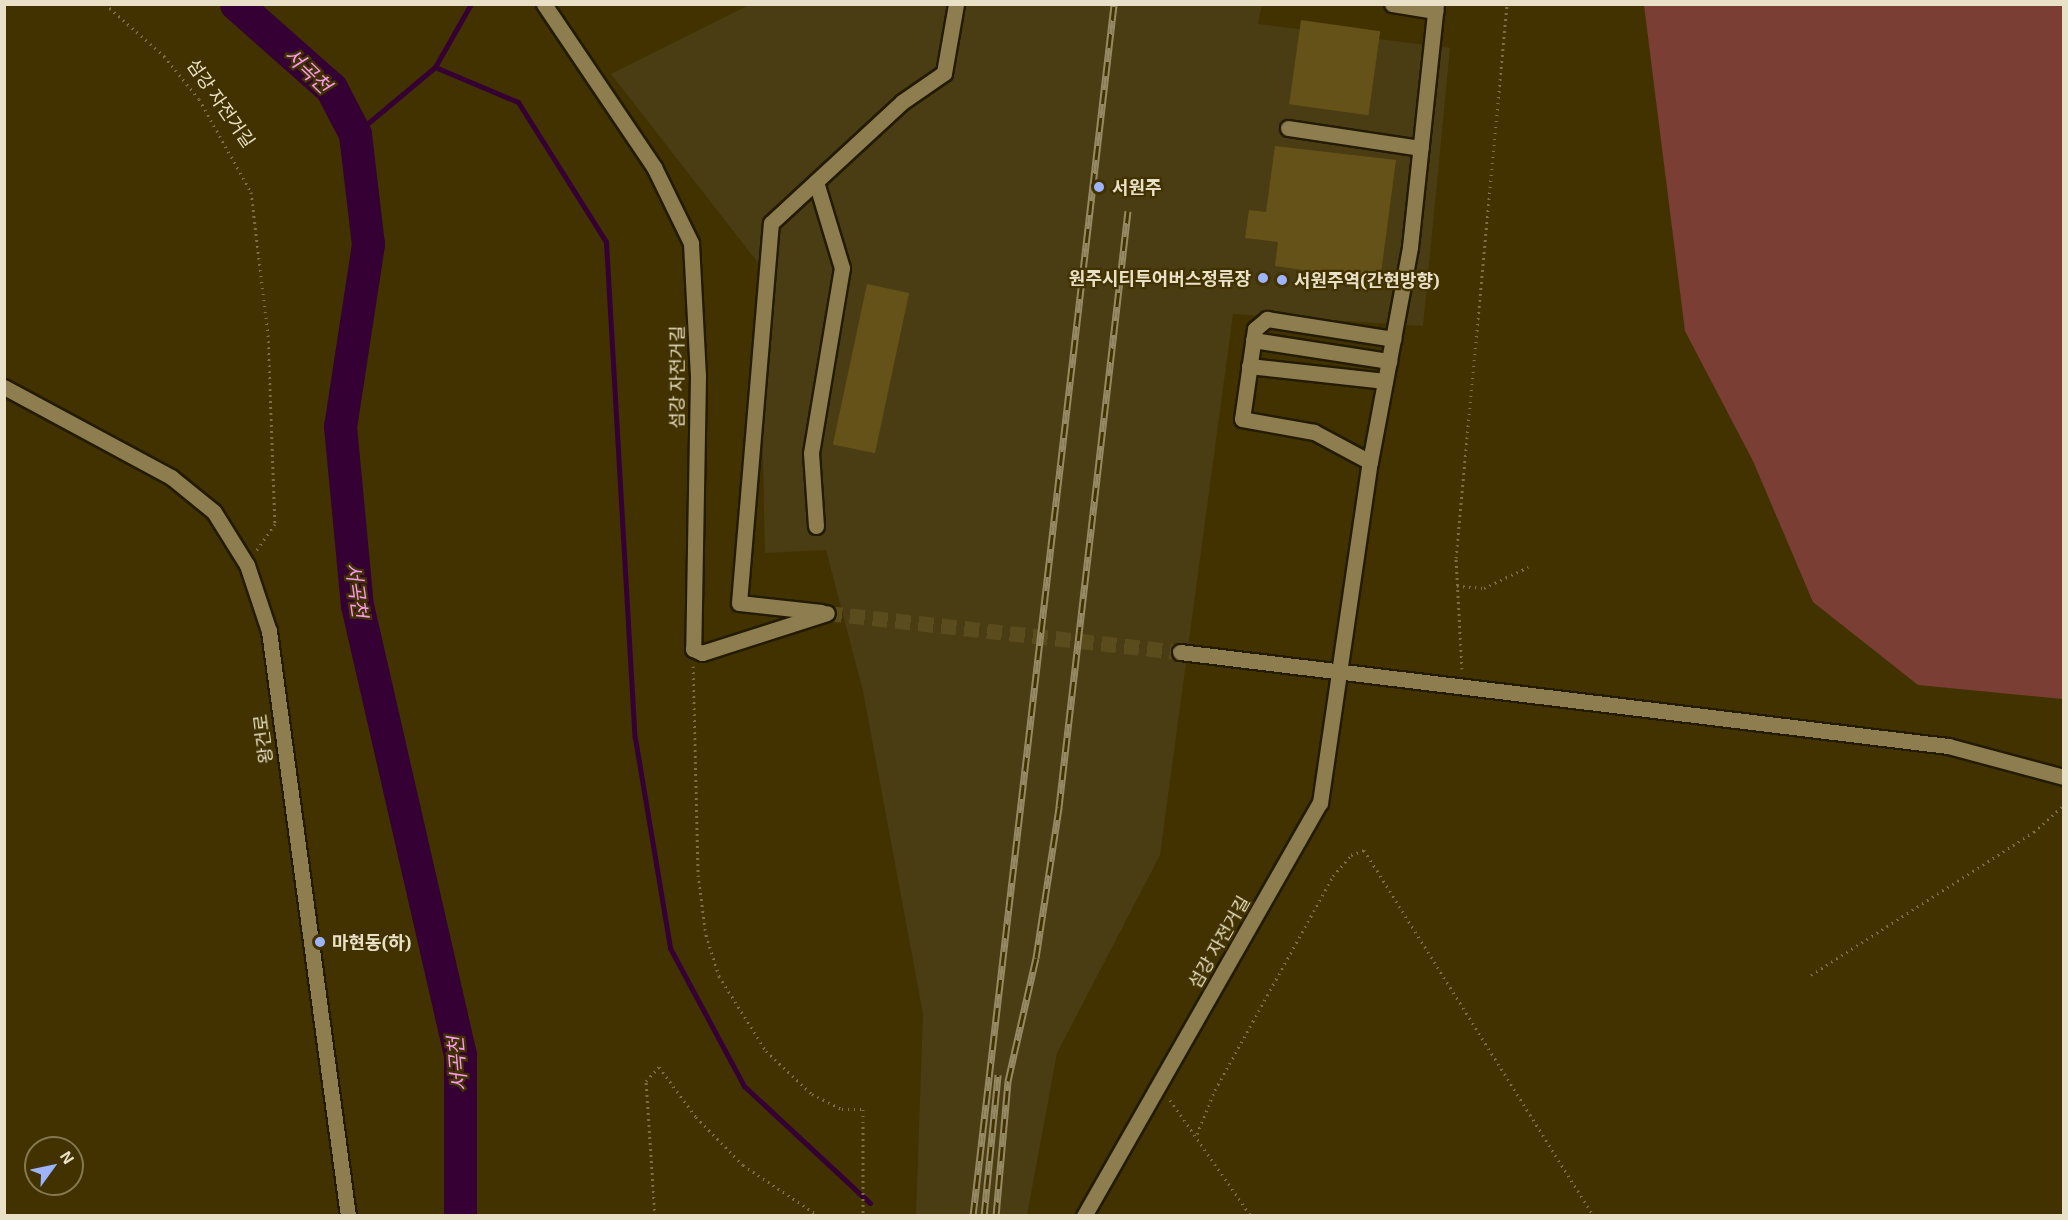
<!DOCTYPE html>
<html>
<head>
<meta charset="utf-8">
<style>
  body { margin:0 }
  #map { position:relative; width:2068px; height:1220px; overflow:hidden; background:#423200; font-family:"Exo 2","Noto Sans KR",sans-serif }
  div>[style] { position:absolute }
  [style*='--x'] { left:calc(var(--x)*1px); top:calc(var(--y)*1px); width:calc(var(--w)*1px); rotate:calc(var(--a)*1deg) }
  .built>* { inset:0; background:#4b3d13 }
  .green>* { inset:0; background:#7b3e34 }
  .stream>* { height:5px; margin:-2.5px; padding:0 2.5px; transform-origin:2.5px; border-radius:2.5px; background:#350033 }
  .river>* { height:33px; margin:-16.5px; padding:0 16.5px; transform-origin:16.5px; border-radius:16.5px; background:#350033 }
  .building>* { inset:0; background:#655218; transform-origin:0 0 }
  .minor-tunnel>* { height:15px; margin-top:-7.5px; transform-origin:0; background:repeating-linear-gradient(90deg,#5b4c1e 0 15px,transparent 0 23px) }
  .path>* { height:3px; margin-top:-1.5px; transform-origin:0; background:repeating-linear-gradient(90deg,#7c6f46 0 1.5px,transparent 0 6px) }
  .roads { filter:drop-shadow(2px 0 #231b04) drop-shadow(-2px 0 #231b04) drop-shadow(0 2px #231b04) drop-shadow(0 -2px #231b04) }
  .minor>* { height:15px; margin:-7.5px; padding:0 7.5px; transform-origin:7.5px; border-radius:7.5px; background:#8e7d4f }
  .rail>* { height:7px; margin-top:-3.5px; transform-origin:0; background:repeating-linear-gradient(90deg,#423200 0 14px,#968a65 0 28px); box-sizing:border-box; border-block:2px solid #968a65 }
  .dots>* { width:16px; height:16px; translate:-50% -50%; box-sizing:border-box; border:3px solid #423200; border-radius:50% }
  span { translate:-50% -50%; white-space:nowrap; text-align:center; line-height:1.15; -webkit-text-stroke:4.5px #423200; paint-order:stroke }
  .street-label { font-size:18px; color:#e8e0c7 }
  .poi-label { font-size:18px; color:#e8e0c7; font-weight:700 }
  .left { translate:0 -50%; text-align:left }
  .right { translate:-100% -50%; text-align:right }
  .water-label { font-size:20px; color:#fb99f2; font-style:italic }
  .frame { position:absolute; inset:0; border:6px solid #e8e0c7; pointer-events:none }
  .north { position:absolute; left:24px; top:1136px; width:60px; height:60px; box-sizing:border-box; background:#423200; border:2px solid #847850; border-radius:50%; rotate:57deg; font-size:16px; font-weight:700; line-height:24px; text-align:center; color:#e8e0c7 }
  .north::after { content:''; display:block; margin:auto; width:21px; height:27px; background:#9db4fd; clip-path:polygon(50% 0,100% 100%,50% 72%,0 100%) }
</style>
</head>
<body>
<div id="map">
  <div class="built">
    <div style="clip-path:polygon(751px 4px,1262px 5px,1258px 24px,1450px 48px,1423px 326px,1233px 314px,1160px 855px,1057px 1053px,1027px 1215px,916px 1215px,923px 1014px,863px 691px,826px 550px,765px 553px,759px 264px,611px 74px)"></div>
  </div>
  <div class="green">
    <div style="clip-path:polygon(1644px 5px,2063px 5px,2063px 699px,1918px 685px,1813px 602px,1753px 461px,1685px 331px)"></div>
  </div>
  <div class="stream">
    <div style="--x:435;--y:67;--w:73;--a:-60.3"></div>
    <div style="--x:355;--y:134;--w:104;--a:-39.9"></div>
    <div style="--x:435;--y:67;--w:90;--a:22.9"></div>
    <div style="--x:518;--y:102;--w:165;--a:57.8"></div>
    <div style="--x:606;--y:242;--w:497;--a:86.7"></div>
    <div style="--x:635;--y:738;--w:213;--a:80.5"></div>
    <div style="--x:670;--y:948;--w:157;--a:61.8"></div>
    <div style="--x:744;--y:1086;--w:172;--a:42.9"></div>
  </div>
  <div class="river">
    <div style="--x:236;--y:4;--w:127;--a:41.5"></div>
    <div style="--x:331;--y:88;--w:52;--a:62.4"></div>
    <div style="--x:355;--y:134;--w:111;--a:83.3"></div>
    <div style="--x:368;--y:244;--w:184;--a:98.7"></div>
    <div style="--x:340;--y:426;--w:180;--a:84.6"></div>
    <div style="--x:357;--y:605;--w:461;--a:77.1"></div>
    <div style="--x:460;--y:1054;--w:162;--a:90"></div>
  </div>
  <div class="building">
    <div style="left:1301px;top:20px;width:80px;height:85px;rotate:8deg"></div>
    <div style="clip-path:polygon(1275px 146px,1396px 160px,1380px 281px,1275px 266px,1278px 242px,1245px 238px,1249px 210px,1266px 212px)"></div>
    <div style="left:867px;top:284px;width:43px;height:164px;rotate:12deg"></div>
  </div>
  <div class="minor-tunnel">
    <div style="--x:827;--y:613;--w:355;--a:6.3"></div>
  </div>
  <div class="path">
    <div style="--x:105;--y:4;--w:79;--a:41.4"></div>
    <div style="--x:164;--y:56;--w:55;--a:50.9"></div>
    <div style="--x:199;--y:99;--w:107;--a:60.8"></div>
    <div style="--x:251;--y:192;--w:144;--a:83.2"></div>
    <div style="--x:268;--y:335;--w:189;--a:87.9"></div>
    <div style="--x:275;--y:524;--w:33;--a:125"></div>
    <div style="--x:1457;--y:586;--w:27;--a:4"></div>
    <div style="--x:1484;--y:588;--w:49;--a:-25.5"></div>
    <div style="--x:693;--y:666;--w:209;--a:88.6"></div>
    <div style="--x:698;--y:875;--w:61;--a:82.4"></div>
    <div style="--x:706;--y:935;--w:43;--a:72.4"></div>
    <div style="--x:719;--y:976;--w:89;--a:57.9"></div>
    <div style="--x:766;--y:1051;--w:63;--a:43.1"></div>
    <div style="--x:812;--y:1094;--w:34;--a:27"></div>
    <div style="--x:842;--y:1109;--w:21;--a:0"></div>
    <div style="--x:863;--y:1109;--w:107;--a:90"></div>
    <div style="--x:1462;--y:669;--w:111;--a:-93.1"></div>
    <div style="--x:1456;--y:558;--w:556;--a:-84.74"></div>
    <div style="--x:1811;--y:975;--w:265;--a:-32.7"></div>
    <div style="--x:2034;--y:832;--w:40;--a:-42"></div>
    <div style="--x:1170;--y:1100;--w:141;--a:55.1"></div>
    <div style="--x:1197;--y:1134;--w:48;--a:-67.8"></div>
    <div style="--x:1215;--y:1090;--w:244;--a:-61.1"></div>
    <div style="--x:1333;--y:876;--w:28;--a:-49"></div>
    <div style="--x:1351;--y:855;--w:14;--a:-21"></div>
    <div style="--x:1364;--y:850;--w:432;--a:57.9"></div>
    <div style="--x:655;--y:1216;--w:135;--a:-93.8"></div>
    <div style="--x:646;--y:1081;--w:19;--a:-47"></div>
    <div style="--x:659;--y:1067;--w:62;--a:53.5"></div>
    <div style="--x:696;--y:1117;--w:67;--a:45.6"></div>
    <div style="--x:743;--y:1165;--w:92;--a:33.9"></div>
  </div>
  <div class="roads">
    <div class="minor">
      <div style="--x:544;--y:4;--w:197;--a:56"></div>
      <div style="--x:654;--y:167;--w:85;--a:64"></div>
      <div style="--x:691;--y:243;--w:133;--a:87"></div>
      <div style="--x:698;--y:376;--w:273;--a:91"></div>
      <div style="--x:693;--y:649;--w:10;--a:24"></div>
      <div style="--x:702;--y:653;--w:131;--a:-17.7"></div>
      <div style="--x:1392;--y:4;--w:44;--a:9.2"></div>
      <div style="--x:1288;--y:128;--w:134;--a:8.6"></div>
      <div style="--x:1267;--y:319;--w:128;--a:9"></div>
      <div style="--x:1393;--y:339;--w:125;--a:100.6"></div>
      <div style="--x:1370;--y:462;--w:64;--a:-151.8"></div>
      <div style="--x:1314;--y:432;--w:73;--a:-169.8"></div>
      <div style="--x:1242;--y:419;--w:91;--a:-81.8"></div>
      <div style="--x:1255;--y:329;--w:16;--a:-40"></div>
      <div style="--x:1393;--y:339;--w:94;--a:-79.5"></div>
      <div style="--x:1410;--y:247;--w:244;--a:-83.9"></div>
      <div style="--x:1253;--y:340;--w:138;--a:8.8"></div>
      <div style="--x:1249;--y:366;--w:137;--a:6.3"></div>
      <div style="--x:4;--y:387;--w:190;--a:28.3"></div>
      <div style="--x:171;--y:477;--w:55;--a:39.1"></div>
      <div style="--x:214;--y:512;--w:62;--a:58.1"></div>
      <div style="--x:247;--y:565;--w:70;--a:71.6"></div>
      <div style="--x:269;--y:631;--w:590;--a:82.31"></div>
      <div style="--x:816;--y:526;--w:73;--a:-93.9"></div>
      <div style="--x:811;--y:453;--w:188;--a:-80.5"></div>
      <div style="--x:842;--y:268;--w:90;--a:-106.8"></div>
      <div style="--x:821;--y:612;--w:82;--a:-173.7"></div>
      <div style="--x:739;--y:603;--w:381;--a:-85.2"></div>
      <div style="--x:771;--y:223;--w:178;--a:-42.7"></div>
      <div style="--x:902;--y:102;--w:51;--a:-34.6"></div>
      <div style="--x:944;--y:73;--w:70;--a:-80.1"></div>
      <div style="--x:1180;--y:652;--w:774;--a:6.98"></div>
      <div style="--x:1948;--y:746;--w:120;--a:15"></div>
      <div style="--x:1084;--y:1216;--w:476;--a:-60.3"></div>
      <div style="--x:1320;--y:803;--w:345;--a:-81.7"></div>
    </div>
  </div>
  <div class="rail">
    <div style="--x:973;--y:1216;--w:1220;--a:-83.36"></div>
    <div style="--x:984;--y:1216;--w:142;--a:-84.3"></div>
    <div style="--x:996;--y:1216;--w:136;--a:-84.9"></div>
    <div style="--x:1008;--y:1081;--w:126;--a:-77.2"></div>
    <div style="--x:1036;--y:958;--w:153;--a:-81.3"></div>
    <div style="--x:1059;--y:807;--w:600;--a:-83.4"></div>
  </div>
  <div class="dots">
    <div style="left:1099px;top:187px;background:#9db4fd"></div>
    <div style="left:1263px;top:278px;background:#9db4fd"></div>
    <div style="left:1282px;top:280px;background:#9db4fd"></div>
    <div style="left:320px;top:942px;background:#9db4fd"></div>
  </div>
  <div class="street-label">
    <span style="left:221px;top:103px;rotate:55deg">섬강 자전거길</span>
    <span style="left:677px;top:377px;rotate:-90deg">섬강 자전거길</span>
    <span style="left:263px;top:739px;rotate:-97deg">왕건로</span>
    <span style="left:1219px;top:942px;rotate:-60deg">섬강 자전거길</span>
  </div>
  <div class="poi-label">
    <span class="left" style="left:1112px;top:187px">서원주</span>
    <span class="right" style="left:1251px;top:278px">원주시티투어버스정류장</span>
    <span class="left" style="left:1294px;top:280px">서원주역(간현방향)</span>
    <span class="left" style="left:332px;top:942px">마현동(하)</span>
  </div>
  <div class="water-label">
    <span style="left:308px;top:70px;rotate:44deg">서곡천</span>
    <span style="left:357px;top:590px;rotate:82deg">서곡천</span>
    <span style="left:457px;top:1064px;rotate:-95deg">서곡천</span>
  </div>
  <div class="frame"></div>
  <div class="north">N</div>
</div>
</body>
</html>
